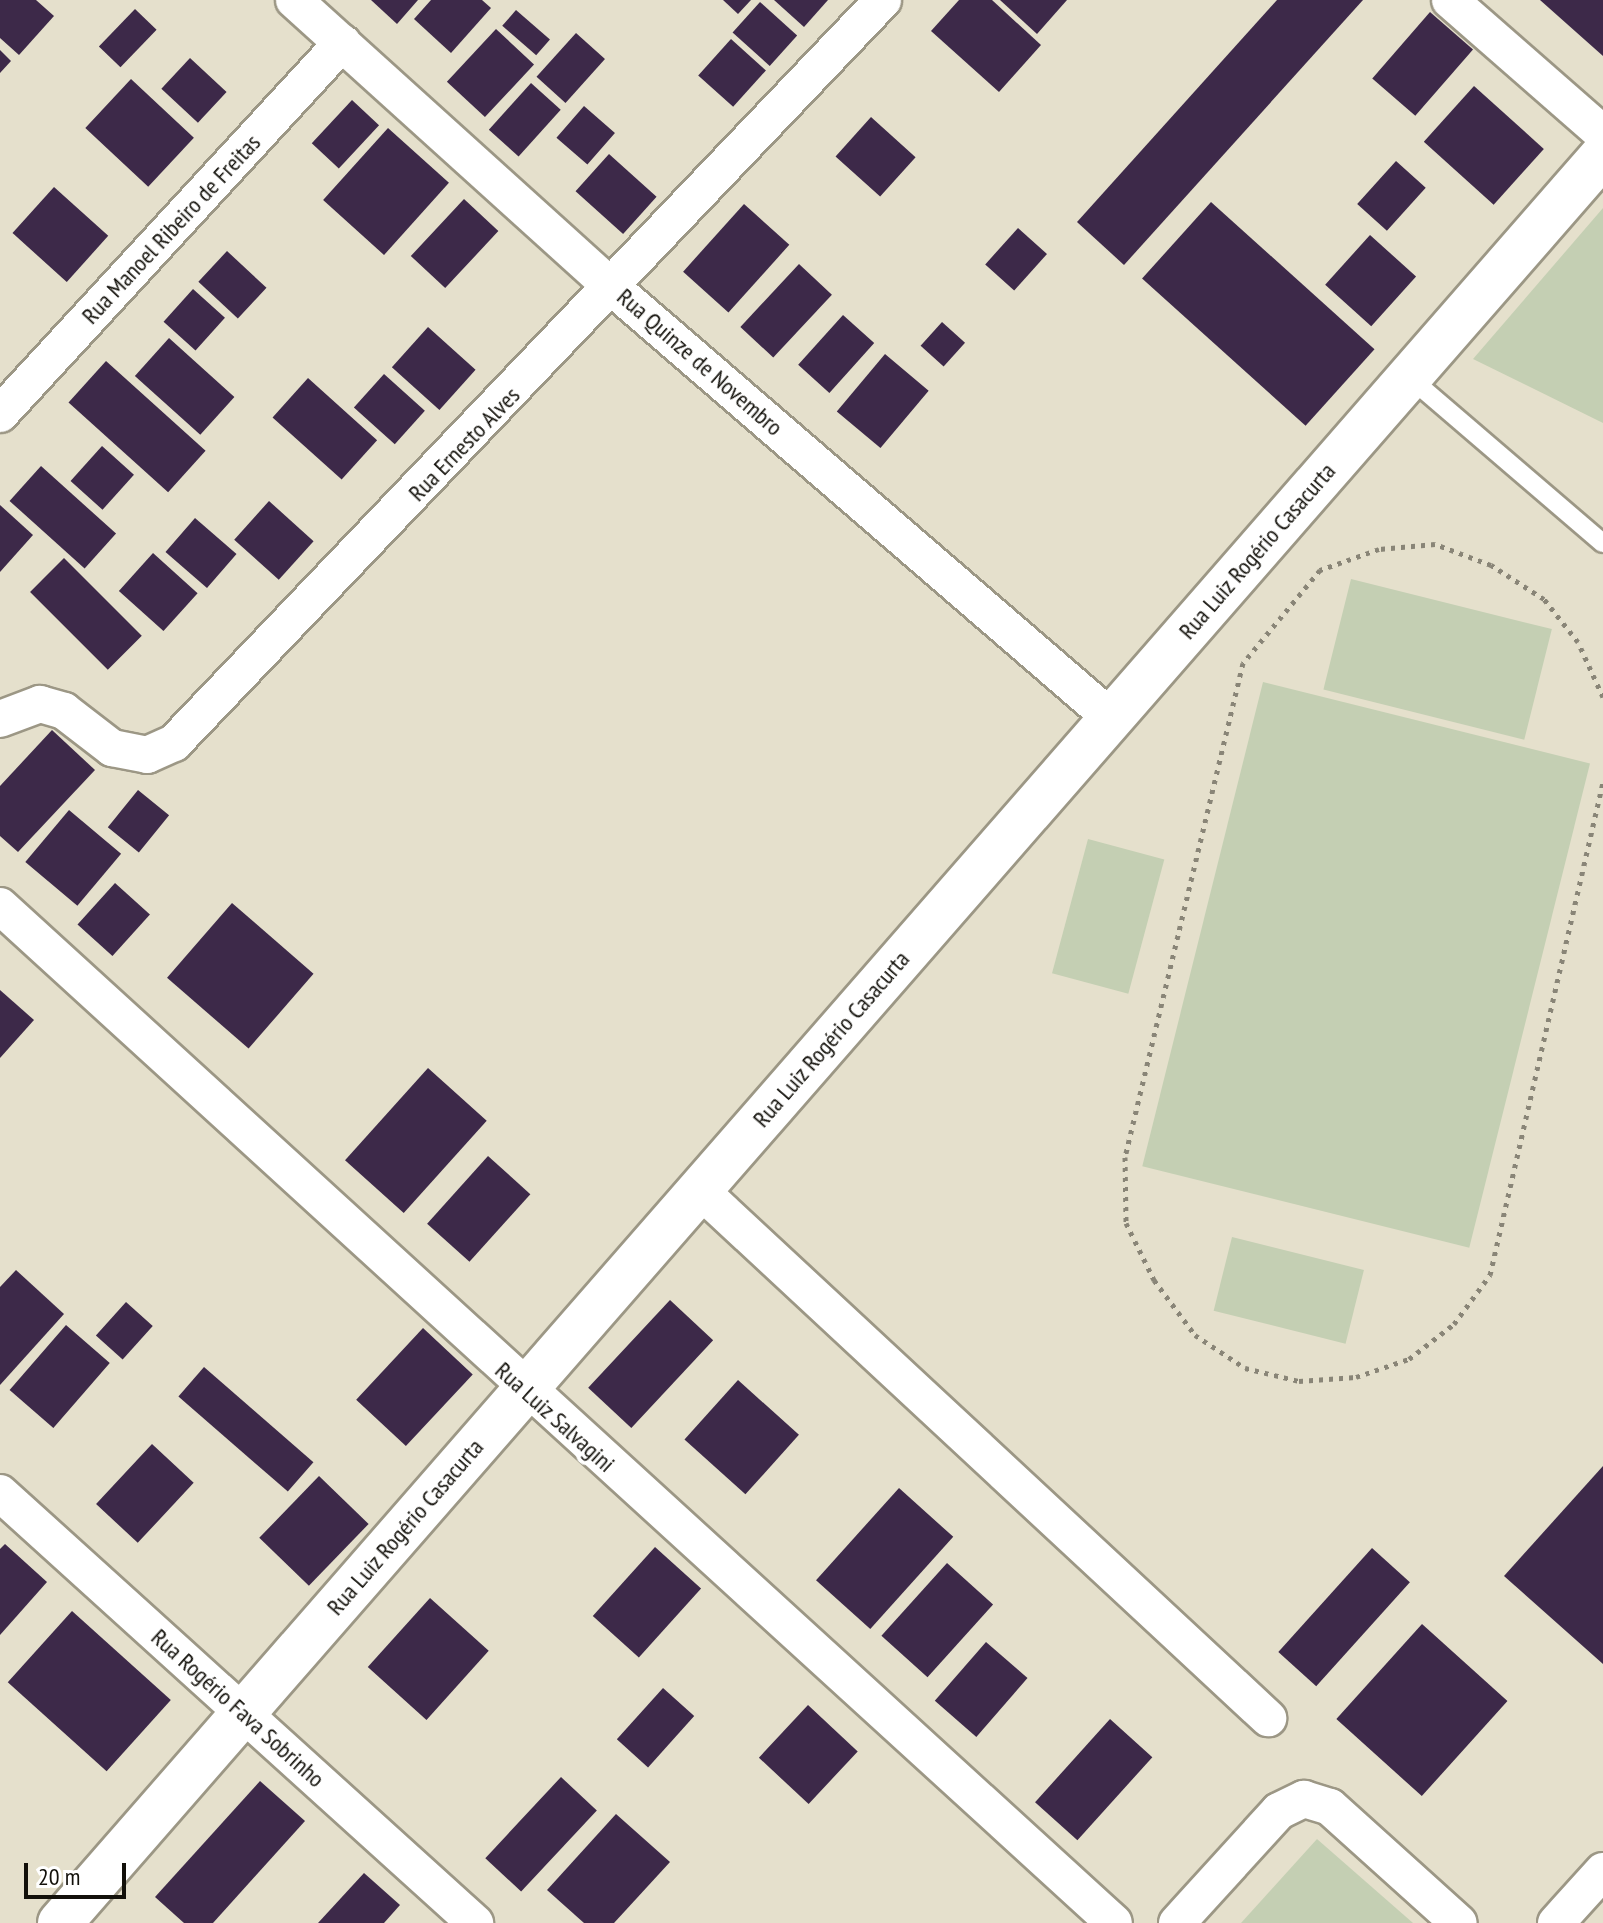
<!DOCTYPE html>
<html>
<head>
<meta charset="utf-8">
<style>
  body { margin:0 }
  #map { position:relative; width:1603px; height:1923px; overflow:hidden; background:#e5e0cc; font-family:"PT Sans Narrow",sans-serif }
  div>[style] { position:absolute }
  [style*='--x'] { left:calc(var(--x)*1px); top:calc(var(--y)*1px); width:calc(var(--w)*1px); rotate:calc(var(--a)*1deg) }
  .green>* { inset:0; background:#c4cfb3; transform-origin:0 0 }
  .building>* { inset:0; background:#3d2949; transform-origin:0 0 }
  .path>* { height:5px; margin-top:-2.5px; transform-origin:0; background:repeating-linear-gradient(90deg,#898577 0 4px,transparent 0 10px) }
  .roads { filter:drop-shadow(2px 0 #9c9785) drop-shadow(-2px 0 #9c9785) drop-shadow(0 2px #9c9785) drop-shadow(0 -2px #9c9785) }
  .service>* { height:18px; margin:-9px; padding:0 9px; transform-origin:9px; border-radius:9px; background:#fff }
  .minor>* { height:36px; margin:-18px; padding:0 18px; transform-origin:18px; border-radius:18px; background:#fff }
  .tertiary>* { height:44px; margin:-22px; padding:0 22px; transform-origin:22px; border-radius:22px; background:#fff }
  span { translate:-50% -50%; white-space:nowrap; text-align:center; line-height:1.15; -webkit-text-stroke:8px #fff; paint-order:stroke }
  .street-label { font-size:24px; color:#12100a }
  .scale { position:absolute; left:24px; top:1863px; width:102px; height:36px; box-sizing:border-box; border:4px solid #12100a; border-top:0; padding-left:10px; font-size:24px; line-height:28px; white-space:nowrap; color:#12100a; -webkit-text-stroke:6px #fff; paint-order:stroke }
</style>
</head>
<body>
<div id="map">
  <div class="green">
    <div style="clip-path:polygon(1603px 208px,1603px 423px,1473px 359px)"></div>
    <div style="left:1351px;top:579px;width:207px;height:114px;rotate:14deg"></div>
    <div style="left:1263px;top:682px;width:337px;height:499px;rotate:14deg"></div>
    <div style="left:1088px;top:839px;width:79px;height:139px;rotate:15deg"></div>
    <div style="left:1232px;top:1237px;width:136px;height:76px;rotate:14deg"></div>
    <div style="clip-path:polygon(1317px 1839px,1413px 1923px,1241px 1923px)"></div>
  </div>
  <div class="building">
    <div style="clip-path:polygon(0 0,36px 0,54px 16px,19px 55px,0 38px)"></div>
    <div style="clip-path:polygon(371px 0,418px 0,397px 24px)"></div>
    <div style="clip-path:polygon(431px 0,482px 0,491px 8px,451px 53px,414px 19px)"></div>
    <div style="clip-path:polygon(723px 0,751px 0,738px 14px)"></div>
    <div style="clip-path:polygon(774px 0,828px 0,804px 27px)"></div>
    <div style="clip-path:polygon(959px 0,992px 0,1041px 45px,999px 92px,931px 31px)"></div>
    <div style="clip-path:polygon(1000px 0,1067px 0,1037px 34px)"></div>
    <div style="clip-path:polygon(1277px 0,1363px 0,1124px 265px,1077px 222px)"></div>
    <div style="clip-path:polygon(1540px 0,1603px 0,1603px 56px)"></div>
    <div style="left:760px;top:2px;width:50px;height:41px;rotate:42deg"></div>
    <div style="left:135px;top:9px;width:30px;height:52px;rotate:44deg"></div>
    <div style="left:516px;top:10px;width:45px;height:21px;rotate:41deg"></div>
    <div style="left:1430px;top:12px;width:57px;height:88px;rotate:41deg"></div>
    <div style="left:496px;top:29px;width:52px;height:72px;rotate:43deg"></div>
    <div style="left:576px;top:33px;width:39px;height:59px;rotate:42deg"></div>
    <div style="left:731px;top:39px;width:47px;height:49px;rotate:42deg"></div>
    <div style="clip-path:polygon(0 50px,11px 61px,0 73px)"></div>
    <div style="left:190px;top:58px;width:50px;height:42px;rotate:43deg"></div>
    <div style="left:131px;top:79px;width:86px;height:67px;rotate:43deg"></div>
    <div style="left:531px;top:83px;width:40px;height:63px;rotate:42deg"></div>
    <div style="left:1474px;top:86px;width:94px;height:75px;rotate:42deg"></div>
    <div style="left:352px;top:100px;width:37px;height:59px;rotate:43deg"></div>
    <div style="left:584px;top:106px;width:41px;height:42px;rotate:41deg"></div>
    <div style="left:871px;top:117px;width:60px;height:53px;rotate:42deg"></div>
    <div style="left:388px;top:128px;width:82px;height:97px;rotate:42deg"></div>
    <div style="left:609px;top:154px;width:64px;height:50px;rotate:42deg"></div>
    <div style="left:1396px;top:161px;width:40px;height:58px;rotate:42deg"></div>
    <div style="left:54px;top:187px;width:73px;height:62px;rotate:42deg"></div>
    <div style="left:464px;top:199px;width:47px;height:78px;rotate:43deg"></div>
    <div style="left:1211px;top:202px;width:220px;height:103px;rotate:42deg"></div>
    <div style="left:744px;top:204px;width:61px;height:91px;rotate:42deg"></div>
    <div style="left:1018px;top:228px;width:39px;height:49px;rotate:42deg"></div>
    <div style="left:1370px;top:235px;width:62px;height:67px;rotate:42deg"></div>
    <div style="left:227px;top:251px;width:54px;height:42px;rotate:43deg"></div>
    <div style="left:799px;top:264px;width:45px;height:86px;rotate:43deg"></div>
    <div style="left:193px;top:289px;width:43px;height:44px;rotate:42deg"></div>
    <div style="left:843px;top:315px;width:42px;height:67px;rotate:42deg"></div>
    <div style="left:942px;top:322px;width:31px;height:32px;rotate:42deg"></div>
    <div style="left:428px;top:327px;width:64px;height:54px;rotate:42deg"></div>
    <div style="left:169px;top:338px;width:88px;height:51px;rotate:42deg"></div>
    <div style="left:885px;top:354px;width:57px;height:75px;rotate:40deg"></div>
    <div style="left:106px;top:361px;width:134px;height:56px;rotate:42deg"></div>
    <div style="left:384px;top:374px;width:55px;height:45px;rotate:42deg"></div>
    <div style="left:308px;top:378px;width:93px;height:53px;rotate:42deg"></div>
    <div style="left:102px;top:446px;width:43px;height:47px;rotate:42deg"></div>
    <div style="left:41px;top:466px;width:101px;height:47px;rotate:42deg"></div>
    <div style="left:269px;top:501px;width:60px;height:52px;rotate:42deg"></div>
    <div style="clip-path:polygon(0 505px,33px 535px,0 572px)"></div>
    <div style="left:195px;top:518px;width:55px;height:45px;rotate:41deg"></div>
    <div style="left:153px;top:553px;width:60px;height:51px;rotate:42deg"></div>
    <div style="left:64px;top:558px;width:110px;height:48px;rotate:45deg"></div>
    <div style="clip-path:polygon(52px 730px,95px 770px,18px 852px,0 836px,0 786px)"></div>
    <div style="left:138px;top:790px;width:40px;height:48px;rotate:39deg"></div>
    <div style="left:69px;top:810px;width:68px;height:68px;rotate:40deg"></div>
    <div style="left:115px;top:883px;width:47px;height:56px;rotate:42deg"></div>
    <div style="left:232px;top:903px;width:108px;height:99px;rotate:41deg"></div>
    <div style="clip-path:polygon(0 990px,34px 1020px,0 1058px)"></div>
    <div style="left:428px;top:1068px;width:79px;height:124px;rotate:42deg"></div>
    <div style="left:488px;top:1156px;width:57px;height:91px;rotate:42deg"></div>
    <div style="clip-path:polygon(16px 1270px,64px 1314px,0 1385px,0 1287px)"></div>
    <div style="left:670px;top:1300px;width:59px;height:120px;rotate:43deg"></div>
    <div style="left:126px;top:1302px;width:36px;height:45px;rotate:42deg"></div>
    <div style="left:66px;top:1325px;width:58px;height:86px;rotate:41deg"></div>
    <div style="left:423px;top:1328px;width:68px;height:98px;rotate:43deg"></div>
    <div style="left:204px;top:1367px;width:145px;height:39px;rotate:41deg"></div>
    <div style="left:738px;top:1380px;width:82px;height:80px;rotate:42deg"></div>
    <div style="left:152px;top:1444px;width:57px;height:82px;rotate:43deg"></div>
    <div style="clip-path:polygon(1603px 1466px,1603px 1664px,1504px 1576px)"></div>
    <div style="left:319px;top:1476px;width:69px;height:86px;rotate:44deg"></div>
    <div style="left:899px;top:1488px;width:73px;height:124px;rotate:42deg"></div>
    <div style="clip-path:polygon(5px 1544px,47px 1582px,0 1635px,0 1549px)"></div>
    <div style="left:655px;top:1547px;width:62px;height:93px;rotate:42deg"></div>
    <div style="left:1372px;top:1548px;width:51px;height:140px;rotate:42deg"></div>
    <div style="left:947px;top:1563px;width:62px;height:98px;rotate:42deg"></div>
    <div style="left:430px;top:1598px;width:79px;height:93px;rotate:42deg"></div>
    <div style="left:72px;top:1611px;width:133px;height:96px;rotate:42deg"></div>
    <div style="left:1422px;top:1624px;width:115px;height:128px;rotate:42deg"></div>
    <div style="left:986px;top:1642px;width:55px;height:78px;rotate:41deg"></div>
    <div style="left:663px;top:1688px;width:42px;height:69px;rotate:42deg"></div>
    <div style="left:808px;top:1705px;width:68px;height:72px;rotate:43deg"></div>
    <div style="left:1110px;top:1719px;width:57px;height:112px;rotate:42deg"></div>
    <div style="left:561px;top:1777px;width:49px;height:111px;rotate:43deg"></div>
    <div style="clip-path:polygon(260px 1781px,305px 1821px,213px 1923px,184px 1923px,155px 1897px)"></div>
    <div style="clip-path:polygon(616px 1814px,670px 1862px,614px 1923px,584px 1923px,547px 1890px)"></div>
    <div style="clip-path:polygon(364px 1873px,400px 1905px,384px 1923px,318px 1923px)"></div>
  </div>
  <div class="path">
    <div style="--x:1603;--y:697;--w:60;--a:-114.4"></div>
    <div style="--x:1578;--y:642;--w:55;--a:-128.3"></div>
    <div style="--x:1544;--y:599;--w:63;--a:-147.3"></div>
    <div style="--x:1491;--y:565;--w:60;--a:-159.4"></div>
    <div style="--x:1435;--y:544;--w:56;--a:174.9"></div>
    <div style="--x:1379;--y:549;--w:63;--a:160.4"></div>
    <div style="--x:1320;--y:570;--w:121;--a:129.6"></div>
    <div style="--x:1243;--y:663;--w:508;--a:103.43"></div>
    <div style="--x:1125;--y:1157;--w:66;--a:89.1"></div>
    <div style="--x:1126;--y:1223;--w:64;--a:63.8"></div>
    <div style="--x:1154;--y:1280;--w:69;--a:53.3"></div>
    <div style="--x:1195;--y:1335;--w:60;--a:33.4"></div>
    <div style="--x:1245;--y:1368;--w:56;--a:13.5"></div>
    <div style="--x:1299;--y:1381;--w:57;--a:-4"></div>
    <div style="--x:1356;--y:1377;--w:56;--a:-18.8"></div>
    <div style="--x:1409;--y:1359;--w:57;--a:-37.9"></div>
    <div style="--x:1454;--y:1324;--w:61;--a:-53.7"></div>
    <div style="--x:1490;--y:1275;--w:506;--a:-77.09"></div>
  </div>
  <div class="roads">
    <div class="service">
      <div style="--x:1409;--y:377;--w:255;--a:40.6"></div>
    </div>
    <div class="minor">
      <div style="--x:294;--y:0;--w:431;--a:42.1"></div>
      <div style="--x:614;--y:289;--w:657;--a:40.8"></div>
      <div style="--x:1450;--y:0;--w:203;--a:41.2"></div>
      <div style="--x:0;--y:414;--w:505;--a:-47.33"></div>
      <div style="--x:0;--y:719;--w:43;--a:-20.6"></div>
      <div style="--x:40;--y:704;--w:25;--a:16"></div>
      <div style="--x:64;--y:711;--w:61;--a:37.6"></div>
      <div style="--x:112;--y:748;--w:36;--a:11"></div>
      <div style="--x:147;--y:755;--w:30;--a:-24"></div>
      <div style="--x:174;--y:743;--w:1027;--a:-46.34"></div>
      <div style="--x:0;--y:906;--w:1508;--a:42.39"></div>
      <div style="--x:700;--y:1190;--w:776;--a:42.91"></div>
      <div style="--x:0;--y:1493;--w:641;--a:42.15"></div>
      <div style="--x:1177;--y:1923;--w:151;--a:-47.7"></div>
      <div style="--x:1279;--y:1811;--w:28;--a:-26"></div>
      <div style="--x:1304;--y:1799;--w:27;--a:17"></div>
      <div style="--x:1330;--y:1807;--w:173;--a:42"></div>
      <div style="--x:1556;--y:1923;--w:70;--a:-47.9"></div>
    </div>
    <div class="tertiary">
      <div style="--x:60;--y:1923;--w:2347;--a:-48.89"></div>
    </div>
  </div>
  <div class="street-label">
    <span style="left:171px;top:229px;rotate:-47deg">Rua Manoel Ribeiro de Freitas</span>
    <span style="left:700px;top:362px;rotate:41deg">Rua Quinze de Novembro</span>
    <span style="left:464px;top:444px;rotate:-46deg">Rua Ernesto Alves</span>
    <span style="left:1257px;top:551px;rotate:-49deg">Rua Luiz Rogério Casacurta</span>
    <span style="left:831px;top:1039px;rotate:-49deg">Rua Luiz Rogério Casacurta</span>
    <span style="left:555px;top:1417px;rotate:42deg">Rua Luiz Salvagini</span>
    <span style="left:405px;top:1527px;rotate:-49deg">Rua Luiz Rogério Casacurta</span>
    <span style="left:238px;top:1708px;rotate:42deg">Rua Rogério Fava Sobrinho</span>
  </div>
  <div class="scale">20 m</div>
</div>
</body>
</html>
